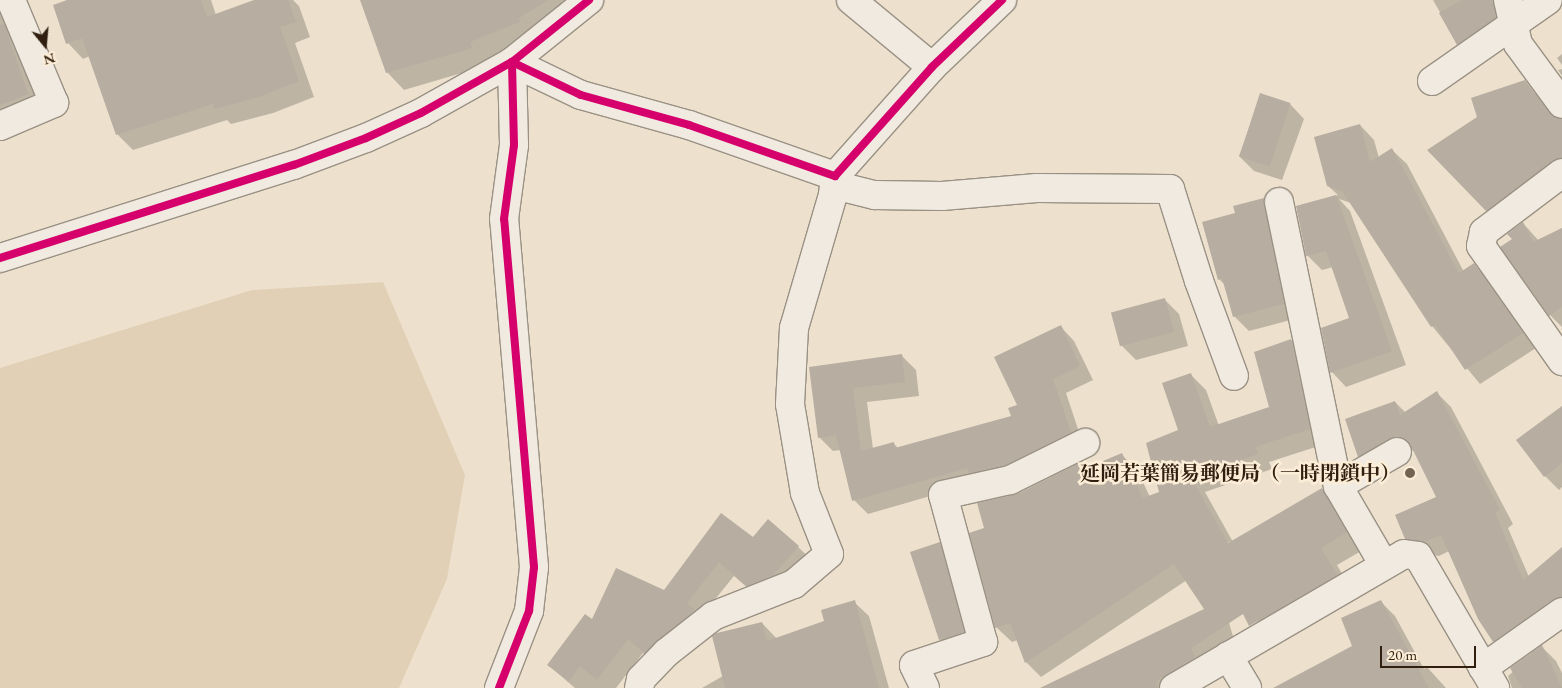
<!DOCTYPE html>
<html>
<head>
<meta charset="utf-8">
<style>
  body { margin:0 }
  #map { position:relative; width:1562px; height:688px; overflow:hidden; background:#ede1ce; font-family:"EB Garamond","Noto Serif JP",serif }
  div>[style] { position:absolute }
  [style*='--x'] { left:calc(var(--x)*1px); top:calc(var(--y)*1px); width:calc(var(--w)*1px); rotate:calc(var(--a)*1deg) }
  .green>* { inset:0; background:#e1d0b6 }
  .shadow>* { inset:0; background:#0003 }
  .building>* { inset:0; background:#b7ada0; transform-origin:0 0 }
  .roads { filter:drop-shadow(1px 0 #9a9184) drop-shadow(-1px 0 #9a9184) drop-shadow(0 1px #9a9184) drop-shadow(0 -1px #9a9184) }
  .minor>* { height:28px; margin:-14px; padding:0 14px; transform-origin:14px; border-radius:14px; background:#f0eae0 }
  .cycleway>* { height:8px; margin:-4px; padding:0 4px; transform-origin:4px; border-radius:4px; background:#d6006c }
  .dots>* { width:14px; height:14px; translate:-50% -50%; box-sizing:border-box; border:2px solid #fcedd7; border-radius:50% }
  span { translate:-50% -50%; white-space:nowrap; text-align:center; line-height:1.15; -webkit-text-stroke:5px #fcedd7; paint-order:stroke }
  .poi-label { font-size:20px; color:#301f0f; font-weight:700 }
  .right { translate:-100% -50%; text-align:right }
  .north { position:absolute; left:20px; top:20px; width:50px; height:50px; -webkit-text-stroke:4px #fcedd7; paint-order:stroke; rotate:163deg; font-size:14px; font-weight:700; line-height:20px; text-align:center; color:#301f0f }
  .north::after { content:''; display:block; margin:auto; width:18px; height:22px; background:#301f0f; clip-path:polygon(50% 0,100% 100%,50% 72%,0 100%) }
  .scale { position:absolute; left:1380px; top:646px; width:96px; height:22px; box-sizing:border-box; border:2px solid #301f0f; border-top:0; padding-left:6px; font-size:15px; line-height:18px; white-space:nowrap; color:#301f0f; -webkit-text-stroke:4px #fcedd7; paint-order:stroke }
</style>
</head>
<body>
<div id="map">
  <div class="green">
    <div style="clip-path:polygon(383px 282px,465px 475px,447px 579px,399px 688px,0 688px,0 368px,252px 290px)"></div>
  </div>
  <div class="shadow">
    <div style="clip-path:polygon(0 0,43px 110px,0 121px)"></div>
    <div style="clip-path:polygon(71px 0,211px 0,216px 15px,257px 0,293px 0,299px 6px,310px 37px,295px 43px,314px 97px,273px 113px,231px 124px,227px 120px,133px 150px,117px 134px,90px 56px,83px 59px,68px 43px)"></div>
    <div style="clip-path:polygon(362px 0,592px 0,537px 39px,487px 60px,489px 65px,404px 90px,387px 72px)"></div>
    <div style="clip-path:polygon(1433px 0,1519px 0,1472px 59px,1458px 44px)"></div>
    <div style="clip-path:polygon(1562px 54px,1562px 65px,1557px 58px)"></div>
    <div style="clip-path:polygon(1562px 69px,1562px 76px,1558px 70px)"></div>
    <div style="clip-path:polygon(1525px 82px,1558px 119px,1562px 119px,1562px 179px,1501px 225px,1487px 210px,1479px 117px)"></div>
    <div style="clip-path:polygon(1261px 95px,1290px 104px,1304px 119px,1282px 180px,1254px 171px,1239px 156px)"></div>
    <div style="clip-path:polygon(1360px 125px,1374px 140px,1379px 158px,1392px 150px,1407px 164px,1464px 272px,1474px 265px,1489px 280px,1536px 348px,1480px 384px,1432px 326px,1351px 203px,1339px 199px,1350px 211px,1406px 365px,1346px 387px,1332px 372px,1351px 318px,1333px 267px,1322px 270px,1307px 255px,1297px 206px,1338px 195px,1328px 186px)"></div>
    <div style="clip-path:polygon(1264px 199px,1278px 214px,1298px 318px,1249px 331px,1234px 316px,1225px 285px,1219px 279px,1237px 214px)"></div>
    <div style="clip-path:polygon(1523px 223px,1539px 241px,1562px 228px,1562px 327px,1550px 315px,1514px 239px)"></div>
    <div style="clip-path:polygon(1164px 299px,1179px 314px,1188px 346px,1136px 360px,1121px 345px)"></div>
    <div style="clip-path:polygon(1060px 326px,1074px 341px,1093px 380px,1066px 393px,1084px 447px,979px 482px,868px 514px,854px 500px,841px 450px,833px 451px,819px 437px,810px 369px,902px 356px,916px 370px,919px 396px,867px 402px,873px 449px,894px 444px,898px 448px,1012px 417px)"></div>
    <div style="clip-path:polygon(1291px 340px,1306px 355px,1325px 444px,1269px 462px,1272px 469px,1205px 492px,1233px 542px,1322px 489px,1339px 506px,1363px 550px,1337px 565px,1353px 593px,1274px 638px,1257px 621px,1219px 550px,1231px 541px,1208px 551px,1235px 643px,1184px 688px,1043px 688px,1206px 609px,1187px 580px,1041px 677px,1026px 662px,1018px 640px,1012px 642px,996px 627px,986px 529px,1017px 495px,1081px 464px,1087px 470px,1122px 455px,1137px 470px,1150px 497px,1160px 493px,1179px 431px,1191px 375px,1206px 390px,1219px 426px,1271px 408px)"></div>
    <div style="clip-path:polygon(1437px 393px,1451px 407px,1513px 524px,1508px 528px,1529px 577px,1562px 549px,1562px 617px,1508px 655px,1494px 641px,1449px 551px,1439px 556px,1420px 552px,1406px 538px,1437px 498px,1416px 452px,1411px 450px,1373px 470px,1359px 456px,1395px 402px,1406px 413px)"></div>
    <div style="clip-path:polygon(1562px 407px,1562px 487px,1559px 490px,1545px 476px)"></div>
    <div style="clip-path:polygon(753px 539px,798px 547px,813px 561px,762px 600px,734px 576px,660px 667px,643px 653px,616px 688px,575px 688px,548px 665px,592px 621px,664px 592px)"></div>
    <div style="clip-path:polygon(939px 544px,954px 558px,978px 646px,955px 654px,940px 639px)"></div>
    <div style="clip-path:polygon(854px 602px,869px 616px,889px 688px,702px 688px,723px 676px,762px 623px,777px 639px,826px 622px)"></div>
    <div style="clip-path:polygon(1381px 602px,1395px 616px,1424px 669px,1427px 667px,1446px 688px,1292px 688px,1354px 647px)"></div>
    <div style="clip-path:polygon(1542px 647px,1556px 661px,1562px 673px,1562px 688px,1512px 688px,1508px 676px)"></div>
  </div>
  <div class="building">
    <div style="clip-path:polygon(67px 0,201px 0,207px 17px,254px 0,288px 0,296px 22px,280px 27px,299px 81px,256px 98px,214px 109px,213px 104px,116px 135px,82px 38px,66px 44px,53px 5px)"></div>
    <div style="clip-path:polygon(360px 0,548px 0,519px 18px,520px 22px,470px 42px,472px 48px,386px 73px)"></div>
    <div style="clip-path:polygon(1462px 0,1493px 0,1496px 17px,1457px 45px,1439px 13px)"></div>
    <div style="clip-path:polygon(4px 24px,28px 94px,0 105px,0 25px)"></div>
    <div style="clip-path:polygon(1525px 80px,1549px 113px,1562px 119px,1562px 158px,1553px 161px,1486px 211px,1427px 150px,1477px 117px,1471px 98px)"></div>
    <div style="left:1260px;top:93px;width:32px;height:67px;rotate:18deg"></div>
    <div style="clip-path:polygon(1360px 124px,1370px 162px,1392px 148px,1459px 273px,1474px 263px,1523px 333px,1465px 370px,1435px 325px,1431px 327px,1342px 191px,1327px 186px,1314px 137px)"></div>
    <div style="clip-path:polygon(1336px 195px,1392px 351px,1330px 373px,1321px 328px,1349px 318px,1326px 251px,1306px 256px,1296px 206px)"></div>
    <div style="clip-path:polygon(1264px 198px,1284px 304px,1233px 317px,1222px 278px,1218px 280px,1202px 222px,1235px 213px,1233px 206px)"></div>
    <div style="clip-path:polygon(1523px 222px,1533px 242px,1562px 228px,1562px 307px,1549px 316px,1500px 247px,1512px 239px,1507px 234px)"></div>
    <div style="left:1165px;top:298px;width:35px;height:56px;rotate:75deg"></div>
    <div style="clip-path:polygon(1061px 325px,1080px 366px,1053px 379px,1071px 432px,1005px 465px,969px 473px,967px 468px,852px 501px,836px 435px,818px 438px,809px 367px,902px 354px,905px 382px,853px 388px,861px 451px,894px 442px,895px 448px,1011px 416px,1008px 408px,1017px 405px,994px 357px)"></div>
    <div style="clip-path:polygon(1291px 339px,1310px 429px,1255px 447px,1258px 454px,1191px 477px,1228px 543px,1322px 488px,1347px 532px,1321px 548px,1337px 575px,1249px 626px,1243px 614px,1191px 648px,1195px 657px,1156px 681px,1158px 688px,1040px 688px,1204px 609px,1174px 564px,1025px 663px,1010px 623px,995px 628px,969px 533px,984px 528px,977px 503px,1017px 494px,1081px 462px,1084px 469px,1122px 453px,1143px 498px,1159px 492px,1146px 443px,1178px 430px,1162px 383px,1191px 373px,1210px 427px,1269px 407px,1254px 352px)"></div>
    <div style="clip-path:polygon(1437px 391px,1500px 510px,1495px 513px,1523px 580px,1562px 547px,1562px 597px,1553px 599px,1493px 642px,1478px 619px,1441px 535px,1424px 542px,1405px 539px,1395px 515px,1436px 497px,1410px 444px,1397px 436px,1358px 457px,1345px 419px,1395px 401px,1400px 415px)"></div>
    <div style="clip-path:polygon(1562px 406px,1562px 463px,1544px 477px,1516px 440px)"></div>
    <div style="clip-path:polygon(721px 513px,753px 537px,768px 519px,799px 546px,773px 575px,746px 586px,719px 562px,687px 603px,694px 609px,689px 615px,644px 653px,628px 639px,597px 680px,580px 666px,569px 681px,547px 665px,585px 614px,592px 619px,616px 568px,664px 590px)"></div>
    <div style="clip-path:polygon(940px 542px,964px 632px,939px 640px,910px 552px)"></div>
    <div style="clip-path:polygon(855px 600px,879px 688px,725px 688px,712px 636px,717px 633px,762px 622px,767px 641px,824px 621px,821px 610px)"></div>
    <div style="clip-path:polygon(1381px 600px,1429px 688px,1273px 688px,1352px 646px,1341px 618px)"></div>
    <div style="clip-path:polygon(1542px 645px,1562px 688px,1522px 688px,1510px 668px)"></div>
  </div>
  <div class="roads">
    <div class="minor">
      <div style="--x:851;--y:0;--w:105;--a:39.6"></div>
      <div style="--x:1508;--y:0;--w:45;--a:77.2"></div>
      <div style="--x:1518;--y:44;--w:74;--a:53.7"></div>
      <div style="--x:1432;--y:81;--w:141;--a:-34.9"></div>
      <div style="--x:0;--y:126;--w:59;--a:-23.1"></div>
      <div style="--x:54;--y:103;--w:112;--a:-112.7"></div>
      <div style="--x:1562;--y:173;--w:98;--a:142.9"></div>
      <div style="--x:1484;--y:232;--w:14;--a:102"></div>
      <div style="--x:1481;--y:246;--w:141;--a:54.8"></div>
      <div style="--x:835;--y:176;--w:16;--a:47"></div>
      <div style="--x:846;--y:188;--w:30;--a:14"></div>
      <div style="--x:875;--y:195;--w:67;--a:0.9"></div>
      <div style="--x:942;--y:196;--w:95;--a:-4.8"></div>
      <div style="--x:1037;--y:188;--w:133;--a:0.4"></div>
      <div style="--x:1170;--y:189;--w:96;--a:72.5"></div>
      <div style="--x:1199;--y:281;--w:101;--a:69.8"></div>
      <div style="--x:1279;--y:202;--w:290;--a:78.3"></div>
      <div style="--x:1338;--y:486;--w:91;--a:59.8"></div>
      <div style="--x:0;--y:258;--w:308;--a:-17.6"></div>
      <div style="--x:294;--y:165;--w:77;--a:-20.6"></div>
      <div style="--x:366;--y:138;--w:60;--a:-24.4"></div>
      <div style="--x:421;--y:113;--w:104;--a:-29.3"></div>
      <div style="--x:512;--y:62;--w:99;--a:-38.8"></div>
      <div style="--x:1338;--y:486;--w:68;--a:-30"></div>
      <div style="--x:1228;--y:656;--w:37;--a:59"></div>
      <div style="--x:1483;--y:668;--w:97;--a:-35.3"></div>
      <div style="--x:499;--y:688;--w:83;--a:-68.7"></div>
      <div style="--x:529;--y:611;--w:44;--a:-83.5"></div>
      <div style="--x:534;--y:567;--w:349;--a:-94.9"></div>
      <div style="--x:504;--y:219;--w:75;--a:-82.3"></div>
      <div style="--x:514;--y:145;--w:83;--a:-91.4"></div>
      <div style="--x:512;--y:62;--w:76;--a:25.6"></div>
      <div style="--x:581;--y:95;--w:112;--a:15.5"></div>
      <div style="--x:689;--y:125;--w:155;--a:19.3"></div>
      <div style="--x:835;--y:176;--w:146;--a:-48.3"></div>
      <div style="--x:932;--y:67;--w:97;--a:-43.7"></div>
      <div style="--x:639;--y:688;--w:9;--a:-77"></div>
      <div style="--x:641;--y:679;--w:36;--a:-46"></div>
      <div style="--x:666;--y:653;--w:60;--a:-38.2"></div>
      <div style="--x:713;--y:616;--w:87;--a:-21.6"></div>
      <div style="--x:794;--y:584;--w:46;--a:-40.6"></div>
      <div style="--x:829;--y:554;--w:66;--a:-111.5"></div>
      <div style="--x:805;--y:493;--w:90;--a:-99.6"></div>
      <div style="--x:790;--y:404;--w:76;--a:-87"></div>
      <div style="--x:794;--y:328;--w:139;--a:-73.7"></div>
      <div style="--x:833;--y:195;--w:19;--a:-84"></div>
      <div style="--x:925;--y:688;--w:25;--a:-116"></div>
      <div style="--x:914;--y:665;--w:73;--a:-18.4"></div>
      <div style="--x:983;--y:642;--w:152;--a:-105.2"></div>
      <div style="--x:943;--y:495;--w:69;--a:-12.6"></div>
      <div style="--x:1010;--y:480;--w:84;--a:-26.3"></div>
      <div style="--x:1174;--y:688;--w:266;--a:-30.2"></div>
      <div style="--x:1404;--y:554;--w:14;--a:8"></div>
      <div style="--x:1418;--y:556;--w:153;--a:59.7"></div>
    </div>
  </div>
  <div class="cycleway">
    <div style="--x:0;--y:258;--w:308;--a:-17.6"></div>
    <div style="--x:294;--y:165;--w:77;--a:-20.6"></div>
    <div style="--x:366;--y:138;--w:60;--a:-24.4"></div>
    <div style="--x:421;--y:113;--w:104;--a:-29.3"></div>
    <div style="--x:512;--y:62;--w:99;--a:-38.8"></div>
    <div style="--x:499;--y:688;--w:83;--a:-68.7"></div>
    <div style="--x:529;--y:611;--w:44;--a:-83.5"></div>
    <div style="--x:534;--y:567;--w:349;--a:-94.9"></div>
    <div style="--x:504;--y:219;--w:75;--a:-82.3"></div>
    <div style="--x:514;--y:145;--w:83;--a:-91.4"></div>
    <div style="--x:512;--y:62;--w:76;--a:25.6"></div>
    <div style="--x:581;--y:95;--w:112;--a:15.5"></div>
    <div style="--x:689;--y:125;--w:155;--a:19.3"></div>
    <div style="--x:835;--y:176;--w:146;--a:-48.3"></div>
    <div style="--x:932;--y:67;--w:97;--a:-43.7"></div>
  </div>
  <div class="dots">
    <div style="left:1410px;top:473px;background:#726352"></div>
  </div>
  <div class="poi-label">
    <span class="right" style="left:1400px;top:473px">延岡若葉簡易郵便局（一時閉鎖中）</span>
  </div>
  <div class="north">N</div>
  <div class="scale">20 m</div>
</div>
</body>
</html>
